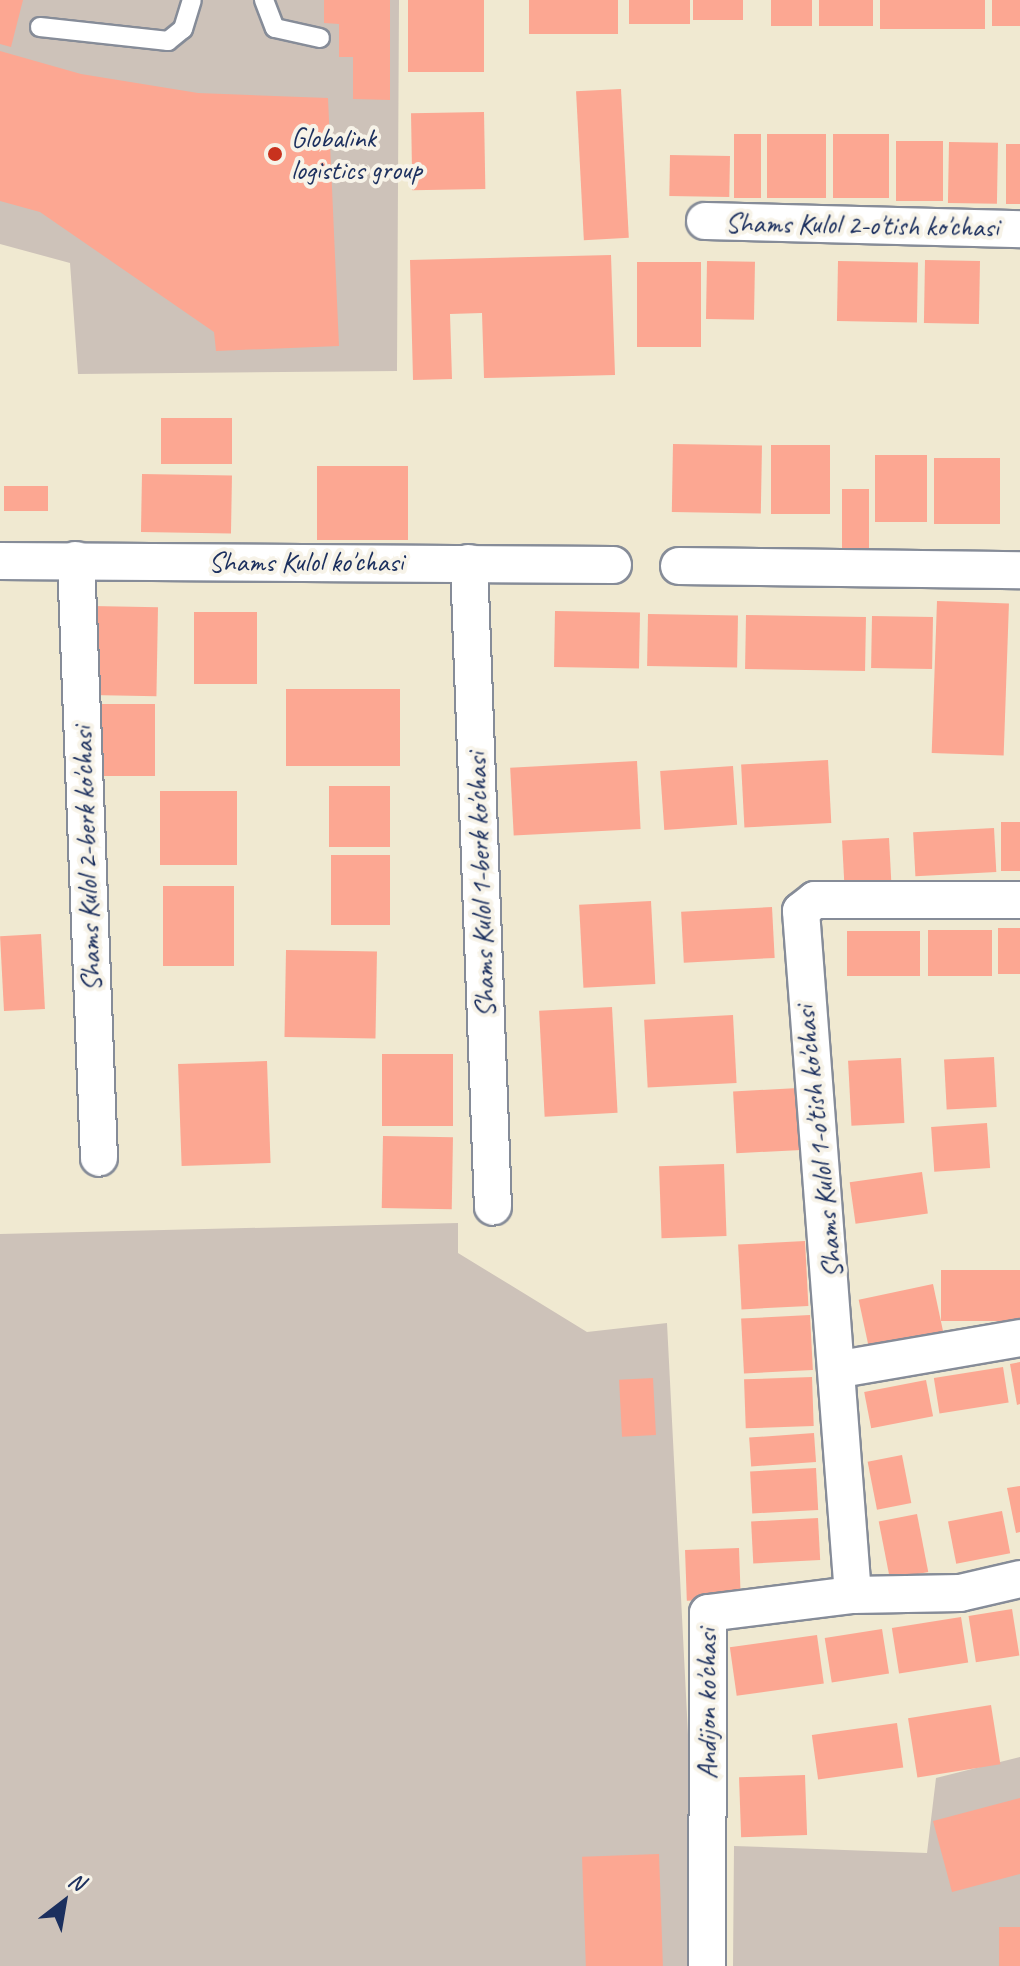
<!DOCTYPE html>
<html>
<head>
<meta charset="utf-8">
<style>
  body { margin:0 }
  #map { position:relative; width:1020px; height:1966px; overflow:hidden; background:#f0e9d1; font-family:Caveat,sans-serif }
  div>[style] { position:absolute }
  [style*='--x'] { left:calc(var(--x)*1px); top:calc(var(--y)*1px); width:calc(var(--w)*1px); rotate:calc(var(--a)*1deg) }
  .industrial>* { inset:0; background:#cdc2b9 }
  .building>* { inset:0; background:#fca792; transform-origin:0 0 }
  .roads { filter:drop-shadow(2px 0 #868c98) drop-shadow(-2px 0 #868c98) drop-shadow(0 2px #868c98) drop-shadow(0 -2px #868c98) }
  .lane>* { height:18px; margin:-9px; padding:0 9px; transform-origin:9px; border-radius:9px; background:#fff }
  .street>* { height:36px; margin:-18px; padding:0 18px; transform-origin:18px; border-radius:18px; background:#fff }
  .dots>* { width:22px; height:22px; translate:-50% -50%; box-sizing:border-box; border:4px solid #f7f3e8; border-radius:50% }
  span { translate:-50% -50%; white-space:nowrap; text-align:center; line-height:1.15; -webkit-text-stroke:8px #f7f3e8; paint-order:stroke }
  .poi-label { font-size:28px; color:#1b2f5e }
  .left { translate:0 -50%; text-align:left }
  .street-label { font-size:28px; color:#1b2f5e }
  .north { position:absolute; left:24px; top:1862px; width:80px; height:80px; -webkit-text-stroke:6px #f7f3e8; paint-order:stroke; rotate:31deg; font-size:22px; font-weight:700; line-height:32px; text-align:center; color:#1b2f5e }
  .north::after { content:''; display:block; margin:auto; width:28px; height:36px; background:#1b2f5e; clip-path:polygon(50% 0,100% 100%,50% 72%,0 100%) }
</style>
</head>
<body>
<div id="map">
  <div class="industrial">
    <div style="clip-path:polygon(0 0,399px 0,397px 371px,78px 374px,70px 263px,0 244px)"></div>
    <div style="clip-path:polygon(458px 1223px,458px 1253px,587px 1332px,667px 1323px,694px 1852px,692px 1966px,0 1966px,0 1234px)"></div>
    <div style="clip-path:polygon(1020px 1757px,1020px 1966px,733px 1966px,734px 1846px,927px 1853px,936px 1778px)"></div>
  </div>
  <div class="building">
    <div style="clip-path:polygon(0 0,23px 0,11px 47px,0 44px)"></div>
    <div style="clip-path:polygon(324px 0,390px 0,390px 100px,353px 99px,353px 57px,339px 57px,339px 24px,324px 23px)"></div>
    <div style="left:408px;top:0;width:76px;height:72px"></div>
    <div style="left:529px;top:0;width:89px;height:34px"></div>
    <div style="left:629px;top:0;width:61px;height:24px"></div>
    <div style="left:693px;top:0;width:50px;height:20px"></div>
    <div style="left:771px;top:0;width:41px;height:26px"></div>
    <div style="left:819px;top:0;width:54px;height:26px"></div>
    <div style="left:880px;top:0;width:105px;height:29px"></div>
    <div style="left:992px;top:0;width:28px;height:26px"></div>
    <div style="clip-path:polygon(0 51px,81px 74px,198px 93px,328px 98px,339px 346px,216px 351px,214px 332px,40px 212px,0 201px)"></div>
    <div style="left:621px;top:89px;width:149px;height:45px;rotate:87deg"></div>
    <div style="left:484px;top:112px;width:77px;height:73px;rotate:89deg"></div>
    <div style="left:734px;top:134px;width:27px;height:64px"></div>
    <div style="left:767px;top:134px;width:59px;height:64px"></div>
    <div style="left:833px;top:134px;width:56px;height:64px"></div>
    <div style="left:896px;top:141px;width:47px;height:60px"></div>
    <div style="left:949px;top:142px;width:49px;height:61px;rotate:1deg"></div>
    <div style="left:1006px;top:144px;width:14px;height:60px"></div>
    <div style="left:670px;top:155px;width:60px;height:41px;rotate:1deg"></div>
    <div style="clip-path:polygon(611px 255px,615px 375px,484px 378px,482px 313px,450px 314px,452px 379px,413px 380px,410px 260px)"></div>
    <div style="left:925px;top:260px;width:55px;height:63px;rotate:1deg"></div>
    <div style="left:707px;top:261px;width:48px;height:58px;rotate:1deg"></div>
    <div style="left:838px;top:261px;width:80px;height:60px;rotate:1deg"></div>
    <div style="left:637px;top:262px;width:64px;height:85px"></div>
    <div style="left:161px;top:418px;width:71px;height:46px"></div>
    <div style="left:673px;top:444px;width:89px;height:68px;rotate:1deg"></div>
    <div style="left:771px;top:445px;width:59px;height:69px"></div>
    <div style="left:875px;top:455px;width:52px;height:67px"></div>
    <div style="left:934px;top:458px;width:66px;height:66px"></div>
    <div style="left:317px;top:466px;width:91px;height:74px"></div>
    <div style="left:142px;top:474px;width:90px;height:58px;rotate:1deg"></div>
    <div style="left:4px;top:486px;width:44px;height:25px"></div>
    <div style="left:842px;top:489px;width:27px;height:64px"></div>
    <div style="left:937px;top:601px;width:72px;height:152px;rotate:2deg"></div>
    <div style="left:92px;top:606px;width:66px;height:89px;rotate:1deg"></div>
    <div style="left:555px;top:611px;width:85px;height:56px;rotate:1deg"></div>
    <div style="left:194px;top:612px;width:63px;height:72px"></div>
    <div style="left:648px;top:614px;width:90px;height:52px;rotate:1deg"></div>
    <div style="left:746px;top:615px;width:120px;height:54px;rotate:1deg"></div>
    <div style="left:872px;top:616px;width:61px;height:52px;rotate:1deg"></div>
    <div style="left:286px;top:689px;width:114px;height:77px"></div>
    <div style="left:92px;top:704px;width:63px;height:72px"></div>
    <div style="left:828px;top:760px;width:63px;height:87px;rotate:87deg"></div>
    <div style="left:637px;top:761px;width:68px;height:127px;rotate:87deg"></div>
    <div style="left:733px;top:766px;width:59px;height:73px;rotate:86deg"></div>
    <div style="left:329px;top:786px;width:61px;height:61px"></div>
    <div style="left:160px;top:791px;width:77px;height:74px"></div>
    <div style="left:1020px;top:822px;width:49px;height:19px;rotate:90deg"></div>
    <div style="left:994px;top:828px;width:44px;height:81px;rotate:87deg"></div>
    <div style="left:889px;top:838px;width:43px;height:47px;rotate:87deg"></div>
    <div style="left:331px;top:855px;width:59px;height:70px"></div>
    <div style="left:163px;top:886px;width:71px;height:80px"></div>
    <div style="left:651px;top:901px;width:83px;height:72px;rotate:87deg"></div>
    <div style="left:772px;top:907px;width:51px;height:91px;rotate:87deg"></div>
    <div style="left:998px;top:928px;width:22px;height:46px"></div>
    <div style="left:928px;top:930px;width:64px;height:46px"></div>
    <div style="left:847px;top:931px;width:73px;height:45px"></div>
    <div style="left:41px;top:934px;width:75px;height:41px;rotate:87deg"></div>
    <div style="left:286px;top:950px;width:91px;height:87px;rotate:1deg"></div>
    <div style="left:612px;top:1007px;width:106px;height:73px;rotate:87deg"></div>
    <div style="left:733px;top:1015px;width:68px;height:89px;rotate:87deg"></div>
    <div style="left:382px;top:1054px;width:71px;height:72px"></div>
    <div style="left:994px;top:1057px;width:50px;height:50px;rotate:87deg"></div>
    <div style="left:901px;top:1058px;width:65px;height:53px;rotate:87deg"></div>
    <div style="left:267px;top:1061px;width:102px;height:89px;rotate:88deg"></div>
    <div style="left:798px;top:1088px;width:62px;height:65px;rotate:87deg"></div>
    <div style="left:987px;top:1123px;width:45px;height:56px;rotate:86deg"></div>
    <div style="left:383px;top:1136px;width:70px;height:72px;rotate:1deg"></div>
    <div style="left:724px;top:1164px;width:72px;height:65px;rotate:88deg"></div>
    <div style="left:922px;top:1172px;width:42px;height:73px;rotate:82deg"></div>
    <div style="left:805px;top:1241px;width:65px;height:67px;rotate:87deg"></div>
    <div style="left:1020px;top:1270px;width:51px;height:79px;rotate:90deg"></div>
    <div style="left:933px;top:1284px;width:54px;height:76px;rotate:78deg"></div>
    <div style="left:810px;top:1315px;width:55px;height:69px;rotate:87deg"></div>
    <div style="clip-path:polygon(1020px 1362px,1020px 1404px,1017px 1405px,1010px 1364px)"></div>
    <div style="left:1003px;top:1367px;width:36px;height:70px;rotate:81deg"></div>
    <div style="left:812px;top:1377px;width:49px;height:68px;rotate:88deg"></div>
    <div style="left:653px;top:1378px;width:57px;height:34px;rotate:87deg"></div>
    <div style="left:926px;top:1380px;width:37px;height:63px;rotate:79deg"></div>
    <div style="left:814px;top:1433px;width:29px;height:65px;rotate:86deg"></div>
    <div style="left:902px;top:1455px;width:49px;height:35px;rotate:79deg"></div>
    <div style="left:816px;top:1468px;width:42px;height:66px;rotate:87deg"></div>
    <div style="clip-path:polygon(1020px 1486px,1020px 1532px,1016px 1533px,1007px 1488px)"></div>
    <div style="left:1002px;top:1511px;width:43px;height:55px;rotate:79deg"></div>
    <div style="left:917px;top:1514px;width:59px;height:39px;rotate:79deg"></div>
    <div style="left:818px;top:1518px;width:42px;height:67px;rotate:87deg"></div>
    <div style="left:739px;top:1548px;width:51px;height:54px;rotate:88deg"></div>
    <div style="left:1012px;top:1609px;width:47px;height:44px;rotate:81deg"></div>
    <div style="left:961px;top:1617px;width:46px;height:70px;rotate:81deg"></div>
    <div style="left:882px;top:1629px;width:45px;height:58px;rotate:81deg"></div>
    <div style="left:817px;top:1635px;width:49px;height:88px;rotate:82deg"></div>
    <div style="left:991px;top:1705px;width:60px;height:84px;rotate:81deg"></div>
    <div style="left:897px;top:1723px;width:45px;height:86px;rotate:82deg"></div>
    <div style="left:805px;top:1775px;width:60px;height:66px;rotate:88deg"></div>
    <div style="clip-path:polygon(1020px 1798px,1020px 1874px,952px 1892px,933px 1821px)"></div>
    <div style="left:659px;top:1854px;width:112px;height:77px;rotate:88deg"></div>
    <div style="left:999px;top:1927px;width:21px;height:39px"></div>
  </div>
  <div class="roads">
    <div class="lane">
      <div style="--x:264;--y:0;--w:30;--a:69"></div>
      <div style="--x:275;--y:28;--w:46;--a:12.5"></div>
      <div style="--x:40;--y:27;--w:129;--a:6.2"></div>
      <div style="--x:168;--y:41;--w:19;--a:-39"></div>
      <div style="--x:183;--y:29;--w:30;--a:-73"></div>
    </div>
    <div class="street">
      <div style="--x:705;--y:221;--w:315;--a:1.5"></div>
      <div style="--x:76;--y:560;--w:598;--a:87.8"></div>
      <div style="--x:0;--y:561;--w:613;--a:0.37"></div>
      <div style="--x:469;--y:563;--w:644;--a:87.87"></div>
      <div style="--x:679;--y:566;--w:341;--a:0.7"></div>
      <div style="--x:841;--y:1369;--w:182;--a:-9.8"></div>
      <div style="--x:853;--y:1595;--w:686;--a:-94.35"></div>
      <div style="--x:801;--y:911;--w:18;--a:-38"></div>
      <div style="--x:815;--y:900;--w:205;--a:0"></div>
      <div style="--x:707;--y:1966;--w:353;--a:-89.8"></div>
      <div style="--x:708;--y:1613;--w:146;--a:-7.1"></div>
      <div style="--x:853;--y:1595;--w:107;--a:-1.1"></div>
      <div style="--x:960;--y:1593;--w:62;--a:-13.1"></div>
    </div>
  </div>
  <div class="dots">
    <div style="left:275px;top:154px;background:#c8321e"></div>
  </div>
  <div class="poi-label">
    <span class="left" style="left:291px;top:154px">Globalink<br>logistics group</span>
  </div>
  <div class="street-label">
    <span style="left:862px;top:225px;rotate:1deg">Shams Kulol 2-o'tish ko'chasi</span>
    <span style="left:306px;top:562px">Shams Kulol ko'chasi</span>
    <span style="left:87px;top:859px;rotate:-92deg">Shams Kulol 2-berk ko'chasi</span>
    <span style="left:481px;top:885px;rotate:-92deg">Shams Kulol 1-berk ko'chasi</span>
    <span style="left:819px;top:1142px;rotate:-96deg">Shams Kulol 1-o'tish ko'chasi</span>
    <span style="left:707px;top:1704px;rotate:-90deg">Andijon ko'chasi</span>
  </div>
  <div class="north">N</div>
</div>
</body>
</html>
